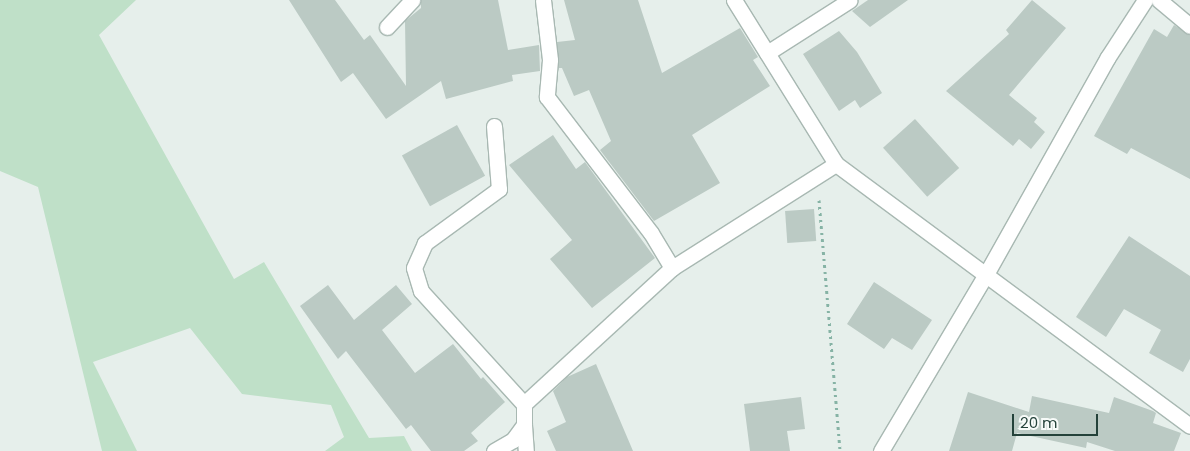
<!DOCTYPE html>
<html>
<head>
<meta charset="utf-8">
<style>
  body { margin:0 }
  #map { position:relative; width:1190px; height:451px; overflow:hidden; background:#e6efeb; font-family:Poppins,sans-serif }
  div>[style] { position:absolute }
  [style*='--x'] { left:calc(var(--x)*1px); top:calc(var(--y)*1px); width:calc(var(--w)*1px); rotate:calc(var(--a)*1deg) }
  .green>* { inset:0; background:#bfe0c8 }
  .building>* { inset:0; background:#bbcac4; transform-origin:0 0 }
  .path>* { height:3px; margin-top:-1.5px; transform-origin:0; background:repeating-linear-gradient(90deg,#86b3a5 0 2.5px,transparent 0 6.5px) }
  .roads { filter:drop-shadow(1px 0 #a8b8b2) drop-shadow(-1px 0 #a8b8b2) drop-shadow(0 1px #a8b8b2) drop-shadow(0 -1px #a8b8b2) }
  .service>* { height:15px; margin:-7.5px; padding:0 7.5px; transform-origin:7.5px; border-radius:7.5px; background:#fff }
  .minor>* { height:15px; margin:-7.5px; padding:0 7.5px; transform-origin:7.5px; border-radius:7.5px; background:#fff }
  .tertiary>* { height:15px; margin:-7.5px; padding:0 7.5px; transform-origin:7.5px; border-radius:7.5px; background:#fff }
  span { translate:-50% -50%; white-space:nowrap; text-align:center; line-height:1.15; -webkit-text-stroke:4px #f7fbf9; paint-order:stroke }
  .scale { position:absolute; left:1012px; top:414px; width:86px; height:22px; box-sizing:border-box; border:2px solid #24423a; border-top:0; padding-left:6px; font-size:15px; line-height:18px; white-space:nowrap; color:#24423a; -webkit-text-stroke:4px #f7fbf9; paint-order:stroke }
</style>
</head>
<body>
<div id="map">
  <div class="green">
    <div style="clip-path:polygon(0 0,136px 0,99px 35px,234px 279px,264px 262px,369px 438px,404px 436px,412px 451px,325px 451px,344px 437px,331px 405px,242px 394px,190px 328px,93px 362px,137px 451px,102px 451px,38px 187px,0 171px)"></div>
  </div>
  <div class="building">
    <div style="clip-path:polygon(289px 0,335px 0,364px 40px,370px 35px,406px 86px,405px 21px,421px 8px,421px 0,498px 0,508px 50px,539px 45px,540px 71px,512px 75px,513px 81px,446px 99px,441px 81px,386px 119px,353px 73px,341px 82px)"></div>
    <div style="clip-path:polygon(564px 0,638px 0,662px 73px,740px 28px,758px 57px,753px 60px,770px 86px,692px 135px,720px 183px,654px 221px,600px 150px,611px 141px,589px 90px,574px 96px,562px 68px,559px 68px,557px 42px,575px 40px)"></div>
    <div style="clip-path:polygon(868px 0,908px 0,870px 27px,852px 11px)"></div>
    <div style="clip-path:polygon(1032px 0,1066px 28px,1009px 95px,1037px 118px,1034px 122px,1045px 132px,1031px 149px,1019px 139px,1013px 146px,946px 91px,1009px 34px,1006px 30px)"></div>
    <div style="clip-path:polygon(1174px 25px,1190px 35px,1190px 179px,1131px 148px,1127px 154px,1094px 136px,1154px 29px,1167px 37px)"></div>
    <div style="clip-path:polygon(839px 31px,857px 52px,882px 93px,860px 108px,855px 100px,839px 111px,803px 54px)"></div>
    <div style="left:915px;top:119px;width:66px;height:43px;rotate:48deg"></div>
    <div style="left:457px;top:125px;width:58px;height:63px;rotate:61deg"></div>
    <div style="clip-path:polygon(553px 135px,576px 169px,585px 162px,655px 258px,592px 308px,550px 259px,572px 240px,509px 165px)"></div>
    <div style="left:814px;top:209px;width:32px;height:29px;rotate:86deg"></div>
    <div style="clip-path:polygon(1129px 236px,1190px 276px,1190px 359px,1183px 372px,1149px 353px,1161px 330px,1124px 309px,1106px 337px,1076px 317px)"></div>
    <div style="clip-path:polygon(874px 282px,932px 320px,912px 350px,892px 338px,884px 349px,847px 324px)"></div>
    <div style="clip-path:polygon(328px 285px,354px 320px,396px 285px,412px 304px,382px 330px,415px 373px,453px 344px,481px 379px,483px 377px,505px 402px,471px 433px,478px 441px,464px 451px,431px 451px,411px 425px,406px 429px,346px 351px,338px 359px,300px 306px)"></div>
    <div style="clip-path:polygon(596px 364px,633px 451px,556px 451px,547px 431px,566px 422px,553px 391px,567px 377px)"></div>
    <div style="clip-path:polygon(968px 392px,1029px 412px,1032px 396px,1109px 413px,1114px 397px,1153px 411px,1156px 413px,1153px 423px,1181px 433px,1174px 451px,1115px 451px,1087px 442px,1086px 448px,1017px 433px,1012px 451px,949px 451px)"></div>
    <div style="clip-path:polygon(801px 397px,805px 429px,787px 431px,790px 451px,750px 451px,744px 404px)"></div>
  </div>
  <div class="path">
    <div style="--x:819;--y:200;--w:252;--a:85.2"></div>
  </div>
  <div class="roads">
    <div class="service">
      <div style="--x:543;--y:0;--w:60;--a:83.3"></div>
      <div style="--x:550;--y:60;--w:37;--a:95"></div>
      <div style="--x:547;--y:97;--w:171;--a:52.6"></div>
      <div style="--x:651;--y:233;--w:41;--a:59"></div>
      <div style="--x:1159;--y:0;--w:40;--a:40"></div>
      <div style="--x:387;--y:27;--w:37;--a:-47"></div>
      <div style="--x:767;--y:53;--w:98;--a:-32.6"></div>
      <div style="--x:494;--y:126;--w:63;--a:85.5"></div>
      <div style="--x:499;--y:189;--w:92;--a:143.9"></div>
      <div style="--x:425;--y:243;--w:27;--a:114"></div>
      <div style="--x:414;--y:268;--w:24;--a:73"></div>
      <div style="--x:421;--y:291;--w:153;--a:47.7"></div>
    </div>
    <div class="minor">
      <div style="--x:734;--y:0;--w:193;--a:58.1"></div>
      <div style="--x:836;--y:164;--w:440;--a:36.5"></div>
      <div style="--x:524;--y:425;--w:26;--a:86"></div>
      <div style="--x:494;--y:451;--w:22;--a:-30"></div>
      <div style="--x:513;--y:440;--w:19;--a:-54"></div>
      <div style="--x:524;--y:425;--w:21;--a:-90"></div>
      <div style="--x:524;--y:404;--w:201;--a:-42.6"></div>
      <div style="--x:672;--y:268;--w:194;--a:-32.4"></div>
      <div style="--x:881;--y:451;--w:204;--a:-59.3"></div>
    </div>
    <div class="tertiary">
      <div style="--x:985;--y:276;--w:251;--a:-60.7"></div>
      <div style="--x:1108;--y:57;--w:68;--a:-57"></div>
    </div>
  </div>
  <div class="scale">20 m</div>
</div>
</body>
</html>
